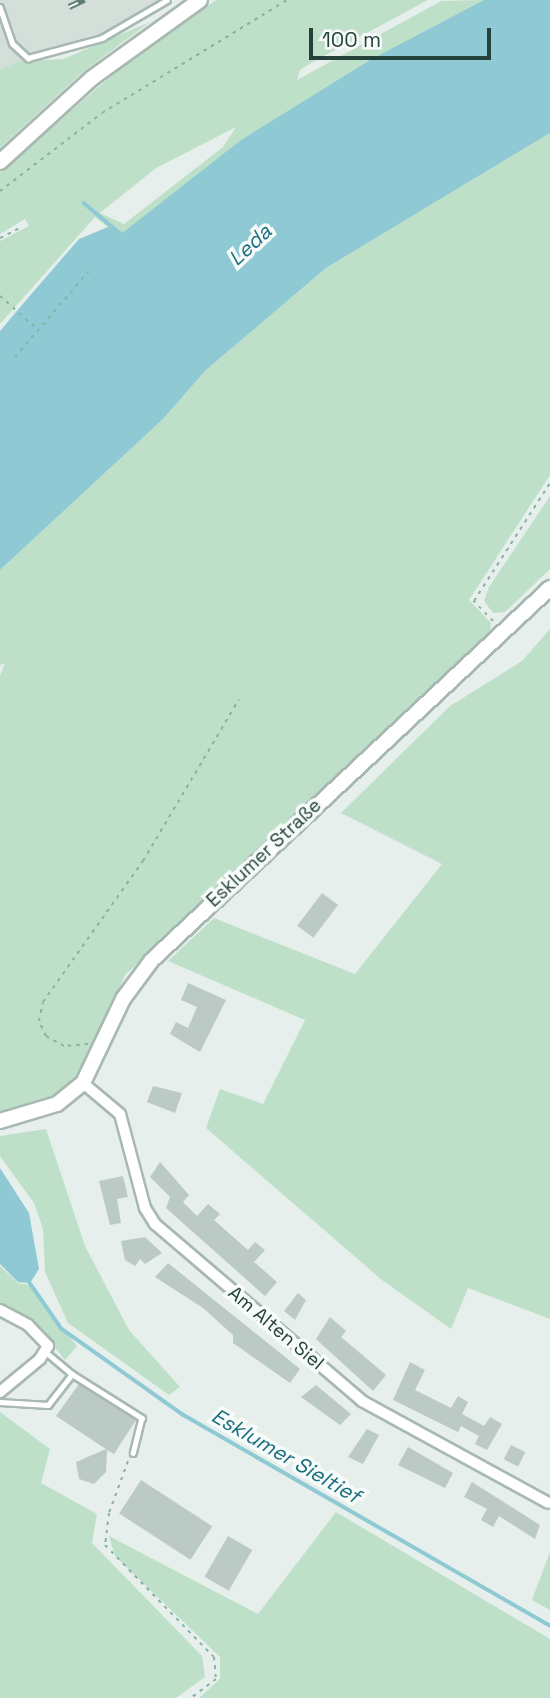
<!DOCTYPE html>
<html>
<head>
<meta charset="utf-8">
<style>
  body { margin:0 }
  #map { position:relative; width:550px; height:1698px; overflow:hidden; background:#e6efeb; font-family:"Space Grotesk",sans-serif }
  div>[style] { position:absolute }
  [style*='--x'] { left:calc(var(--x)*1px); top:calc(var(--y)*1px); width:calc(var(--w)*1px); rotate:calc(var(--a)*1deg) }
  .built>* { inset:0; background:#d4dfda }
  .green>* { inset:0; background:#bfe0c8 }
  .water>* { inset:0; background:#8ec9d4 }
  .stream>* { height:3.5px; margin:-1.75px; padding:0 1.75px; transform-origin:1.75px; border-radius:1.75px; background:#8ec9d4 }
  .building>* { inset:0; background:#bbcac4; transform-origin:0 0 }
  .path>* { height:2px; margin-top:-1px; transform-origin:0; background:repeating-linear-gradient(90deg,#86b3a5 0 3.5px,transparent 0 8.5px) }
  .roads { filter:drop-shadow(2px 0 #a8b8b2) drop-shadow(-2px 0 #a8b8b2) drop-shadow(0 2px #a8b8b2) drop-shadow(0 -2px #a8b8b2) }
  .lane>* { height:4.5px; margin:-2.25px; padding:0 2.25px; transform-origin:2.25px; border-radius:2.25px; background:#fff }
  .street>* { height:10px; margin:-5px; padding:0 5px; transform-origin:5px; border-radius:5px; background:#fff }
  .secondary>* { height:14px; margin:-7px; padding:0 7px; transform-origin:7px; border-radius:7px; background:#fff }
  .rail>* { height:6px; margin-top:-3px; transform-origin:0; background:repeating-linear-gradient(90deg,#f7fbf9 0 10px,#5f7d75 0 20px); box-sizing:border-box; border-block:2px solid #5f7d75 }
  span { translate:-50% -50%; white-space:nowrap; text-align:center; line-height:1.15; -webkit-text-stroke:7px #f7fbf9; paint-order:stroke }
  .street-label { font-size:19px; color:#24423a }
  .water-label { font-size:21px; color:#1c6f80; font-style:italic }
  .scale { position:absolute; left:309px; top:28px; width:182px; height:32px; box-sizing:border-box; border:4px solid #24423a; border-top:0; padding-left:9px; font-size:21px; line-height:24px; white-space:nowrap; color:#24423a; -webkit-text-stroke:5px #f7fbf9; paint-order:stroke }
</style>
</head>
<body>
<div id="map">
  <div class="built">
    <div style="clip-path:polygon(0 0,165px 0,102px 38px,0 69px)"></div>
  </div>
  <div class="green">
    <div style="clip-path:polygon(evenodd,216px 0,428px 0,311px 63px,300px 70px,297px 80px,441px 1px,484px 0,241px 140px,112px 243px,108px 227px,95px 217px,0 324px,0 241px,29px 226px,25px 219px,0 234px,0 172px,117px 71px,216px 0,236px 127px,223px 147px,124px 224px,100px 213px,156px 168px,236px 127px)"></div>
    <div style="clip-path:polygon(150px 22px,84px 71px,0 148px,0 69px,21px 61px,63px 59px)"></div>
    <div style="clip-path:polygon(550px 133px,550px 475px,469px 600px,491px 623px,490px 632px,125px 975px,83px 1069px,67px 1089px,46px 1104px,0 1116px,0 676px,5px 663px,0 665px,0 570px,163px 419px,206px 370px,326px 268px)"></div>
    <div style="clip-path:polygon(550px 496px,550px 569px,505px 612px,493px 613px,484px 601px,489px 587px)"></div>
    <div style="clip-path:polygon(550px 629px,550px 1319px,468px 1288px,451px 1329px,382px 1280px,206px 1128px,220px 1089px,263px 1104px,305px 1020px,168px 961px,214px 918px,355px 974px,442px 864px,341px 813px,450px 706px,522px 661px)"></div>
    <div style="clip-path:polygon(46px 1129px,85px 1246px,129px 1330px,180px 1387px,169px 1395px,68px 1323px,45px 1272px,43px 1229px,34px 1203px,0 1156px,0 1136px)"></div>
    <div style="clip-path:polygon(0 1266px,18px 1283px,29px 1285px,77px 1346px,65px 1360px,40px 1329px,0 1306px)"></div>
    <div style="clip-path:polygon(0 1412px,50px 1449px,41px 1483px,97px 1514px,92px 1543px,202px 1656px,205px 1677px,176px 1698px,0 1698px)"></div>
    <div style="clip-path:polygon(336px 1512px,550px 1639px,550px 1698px,199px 1698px,220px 1679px,220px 1657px,115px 1556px,109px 1536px,258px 1614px)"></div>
    <div style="clip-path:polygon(550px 1552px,550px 1610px,532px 1600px)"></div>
  </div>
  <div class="water">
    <div style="clip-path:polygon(484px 0,550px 0,550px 133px,326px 268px,206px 370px,163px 419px,0 570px,0 331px,27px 299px,79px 239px,108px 227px,121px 234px,241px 140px,370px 60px)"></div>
    <div style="clip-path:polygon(0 1168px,29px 1213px,39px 1269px,30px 1283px,18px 1282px,0 1264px)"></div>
  </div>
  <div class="stream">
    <div style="--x:84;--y:203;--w:48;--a:40"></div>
    <div style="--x:30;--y:1283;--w:56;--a:55.2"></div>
    <div style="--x:62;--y:1329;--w:147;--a:35.3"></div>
    <div style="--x:182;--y:1414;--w:425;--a:29.9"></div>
  </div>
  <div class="building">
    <div style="left:322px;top:893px;width:20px;height:41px;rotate:37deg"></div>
    <div style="clip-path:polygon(188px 983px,226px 1000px,200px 1052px,170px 1034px,176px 1022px,188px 1028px,197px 1007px,181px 1000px)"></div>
    <div style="clip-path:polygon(153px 1086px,182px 1093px,175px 1113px,147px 1102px)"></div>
    <div style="clip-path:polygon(160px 1162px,189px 1195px,183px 1202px,197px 1216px,208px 1204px,220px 1214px,214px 1220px,248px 1250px,255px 1242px,265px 1250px,254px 1262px,277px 1282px,265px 1296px,166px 1208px,170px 1197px,150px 1177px)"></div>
    <div style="clip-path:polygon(123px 1176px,128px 1197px,117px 1199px,121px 1223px,110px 1225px,99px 1181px)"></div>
    <div style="clip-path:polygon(145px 1237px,162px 1253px,145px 1264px,140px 1259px,135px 1266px,125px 1260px,121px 1241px)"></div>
    <div style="clip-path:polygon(168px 1263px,300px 1369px,290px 1383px,233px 1343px,233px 1335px,203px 1308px,155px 1277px)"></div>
    <div style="clip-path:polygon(298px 1293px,306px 1300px,295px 1320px,284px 1311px)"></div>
    <div style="clip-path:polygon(330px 1317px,346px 1331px,341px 1337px,386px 1375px,373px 1391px,316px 1339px)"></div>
    <div style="clip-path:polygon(410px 1362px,425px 1370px,415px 1390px,451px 1408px,458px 1396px,468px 1402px,462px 1414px,484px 1426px,490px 1417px,502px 1424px,487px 1450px,475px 1444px,479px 1436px,461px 1426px,458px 1432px,393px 1400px)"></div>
    <div style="clip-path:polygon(79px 1384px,136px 1420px,114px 1454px,107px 1450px,106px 1472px,94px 1484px,79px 1479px,76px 1462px,106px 1449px,56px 1416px)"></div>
    <div style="clip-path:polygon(316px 1385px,351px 1414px,340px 1425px,301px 1397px)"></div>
    <div style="clip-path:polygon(367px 1429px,379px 1435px,363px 1464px,348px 1457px)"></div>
    <div style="left:511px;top:1445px;width:16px;height:16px;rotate:27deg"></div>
    <div style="clip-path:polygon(408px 1447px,453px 1473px,445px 1488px,398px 1465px)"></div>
    <div style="left:141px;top:1480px;width:85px;height:40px;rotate:33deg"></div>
    <div style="clip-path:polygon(472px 1482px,540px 1525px,535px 1539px,499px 1516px,493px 1527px,481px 1520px,487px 1509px,464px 1497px)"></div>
    <div style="left:228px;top:1536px;width:28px;height:47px;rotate:30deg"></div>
  </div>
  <div class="path">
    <div style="--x:0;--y:191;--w:128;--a:-37.4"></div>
    <div style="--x:102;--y:113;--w:217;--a:-31.4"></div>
    <div style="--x:0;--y:238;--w:25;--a:-27"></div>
    <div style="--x:0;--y:296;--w:50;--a:41.7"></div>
    <div style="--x:15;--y:357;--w:113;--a:-49.3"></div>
    <div style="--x:493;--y:621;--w:28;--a:-134"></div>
    <div style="--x:474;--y:601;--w:140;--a:-57.2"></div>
    <div style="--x:88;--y:1044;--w:24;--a:175"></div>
    <div style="--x:64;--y:1046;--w:21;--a:-151"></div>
    <div style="--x:46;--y:1036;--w:17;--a:-115"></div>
    <div style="--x:39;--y:1021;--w:19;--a:-78"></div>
    <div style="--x:43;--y:1002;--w:173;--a:-54.7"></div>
    <div style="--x:143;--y:861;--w:188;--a:-59.3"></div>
    <div style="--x:128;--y:1461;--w:55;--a:110.1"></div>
    <div style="--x:109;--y:1513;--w:32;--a:97"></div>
    <div style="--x:105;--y:1545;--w:156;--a:45.8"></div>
    <div style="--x:214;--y:1657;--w:22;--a:85"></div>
    <div style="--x:216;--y:1679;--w:31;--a:143"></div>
  </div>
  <div class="roads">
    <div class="lane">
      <div style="--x:0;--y:7;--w:39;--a:71"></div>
      <div style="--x:13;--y:44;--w:21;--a:43"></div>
      <div style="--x:28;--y:58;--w:77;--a:-15.1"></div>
      <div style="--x:102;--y:38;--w:75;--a:-30.3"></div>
      <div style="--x:47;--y:1353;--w:33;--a:40"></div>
      <div style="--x:0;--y:1402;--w:48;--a:3.6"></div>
      <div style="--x:48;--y:1405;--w:39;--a:-52"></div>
      <div style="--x:72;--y:1374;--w:83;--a:32.2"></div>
      <div style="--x:142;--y:1418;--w:36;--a:104"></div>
    </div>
    <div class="street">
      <div style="--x:83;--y:1083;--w:48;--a:40"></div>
      <div style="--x:120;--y:1114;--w:97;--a:75.1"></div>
      <div style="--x:145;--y:1208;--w:19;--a:58"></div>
      <div style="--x:155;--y:1224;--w:272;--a:40.5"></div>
      <div style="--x:362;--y:1401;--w:212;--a:28.7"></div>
      <div style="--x:0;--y:1310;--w:32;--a:28"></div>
      <div style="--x:28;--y:1325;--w:29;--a:46"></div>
      <div style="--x:48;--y:1346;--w:15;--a:122"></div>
      <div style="--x:40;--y:1359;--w:52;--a:140.5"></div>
    </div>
    <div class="secondary">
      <div style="--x:0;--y:162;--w:125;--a:-42.4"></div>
      <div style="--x:92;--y:78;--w:133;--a:-35.8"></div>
      <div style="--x:0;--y:1121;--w:59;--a:-16.6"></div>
      <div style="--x:57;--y:1104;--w:33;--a:-39"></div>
      <div style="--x:83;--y:1083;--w:93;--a:-64.5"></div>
      <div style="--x:123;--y:999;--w:49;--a:-53.4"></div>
      <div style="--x:152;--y:960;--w:545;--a:-43.07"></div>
    </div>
  </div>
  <div class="rail">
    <div style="--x:69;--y:7;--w:17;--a:-25"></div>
  </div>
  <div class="street-label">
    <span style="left:264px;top:853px;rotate:-43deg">Esklumer Straße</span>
    <span style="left:276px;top:1328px;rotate:40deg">Am Alten Siel</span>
  </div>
  <div class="water-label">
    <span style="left:250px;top:245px;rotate:-43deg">Leda</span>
    <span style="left:286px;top:1456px;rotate:30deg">Esklumer Sieltief</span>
  </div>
  <div class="scale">100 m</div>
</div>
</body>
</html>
